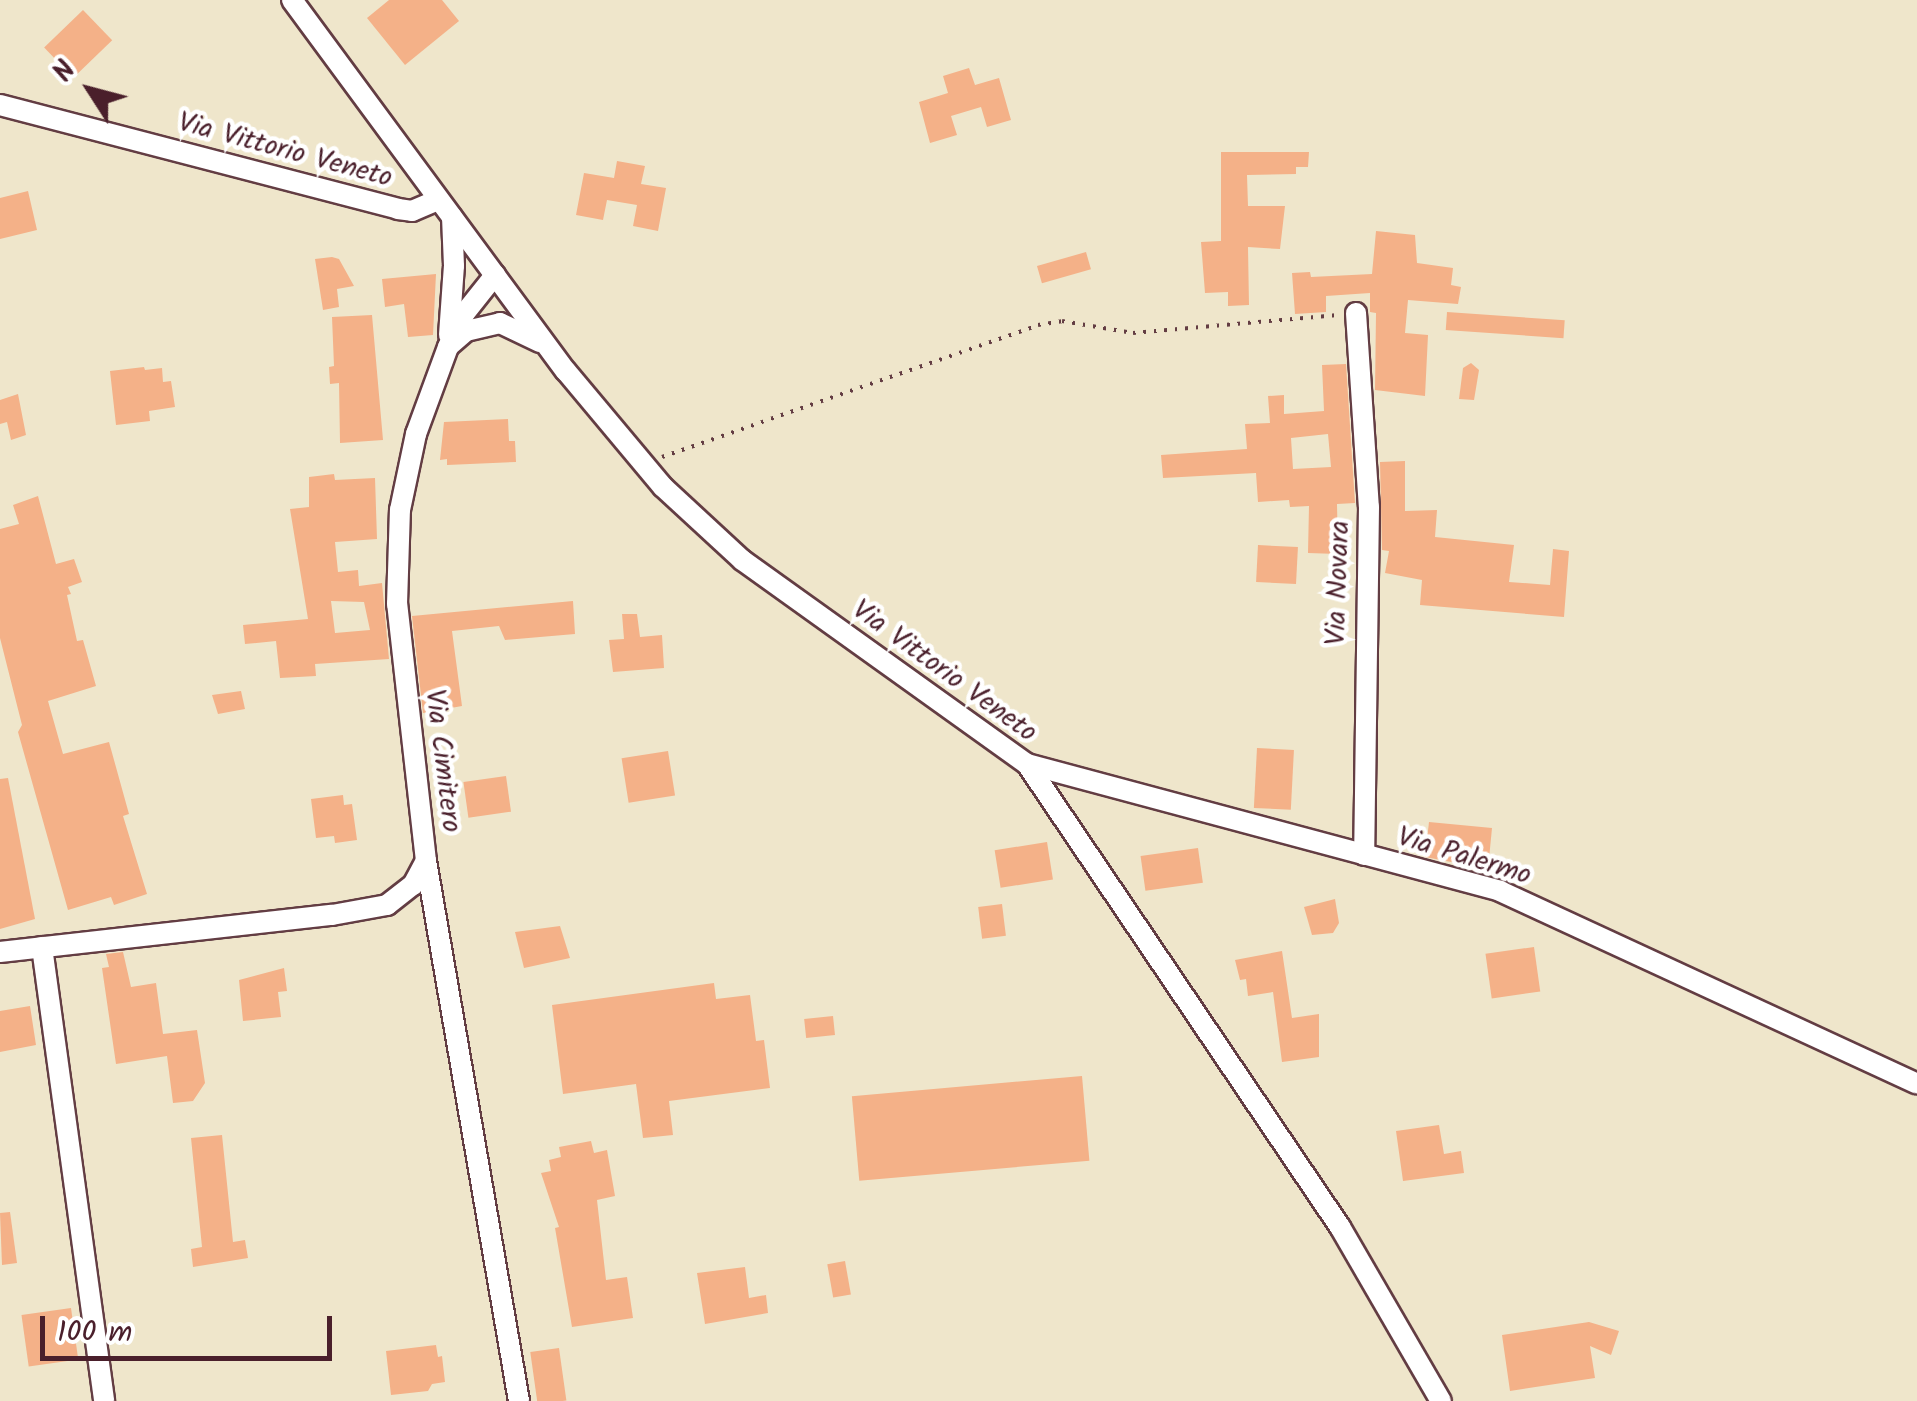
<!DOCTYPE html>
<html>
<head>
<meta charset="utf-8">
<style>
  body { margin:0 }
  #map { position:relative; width:1917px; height:1401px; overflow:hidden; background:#efe6cb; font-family:Kalam,sans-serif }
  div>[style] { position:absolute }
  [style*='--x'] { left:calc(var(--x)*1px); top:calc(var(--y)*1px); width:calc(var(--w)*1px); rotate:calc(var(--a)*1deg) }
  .building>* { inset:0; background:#f4b188; transform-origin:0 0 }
  .path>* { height:4px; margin-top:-2px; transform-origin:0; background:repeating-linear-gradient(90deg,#633d43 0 2.5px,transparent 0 10.5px) }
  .roads { filter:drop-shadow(2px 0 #633d43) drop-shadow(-2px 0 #633d43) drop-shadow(0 2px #633d43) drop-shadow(0 -2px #633d43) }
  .street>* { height:20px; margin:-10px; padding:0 10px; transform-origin:10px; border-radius:10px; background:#fff }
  span { translate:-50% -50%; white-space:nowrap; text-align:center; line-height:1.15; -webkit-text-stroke:9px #fff; paint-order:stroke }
  .street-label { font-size:28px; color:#4a1f2b }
  .north { position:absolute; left:40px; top:40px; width:100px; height:100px; -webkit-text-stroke:8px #fff; paint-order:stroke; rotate:306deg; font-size:28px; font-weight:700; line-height:40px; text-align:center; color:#4a1f2b }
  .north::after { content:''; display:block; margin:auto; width:35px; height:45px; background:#4a1f2b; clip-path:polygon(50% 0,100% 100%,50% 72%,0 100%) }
  .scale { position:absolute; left:40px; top:1316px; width:292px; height:45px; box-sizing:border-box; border:5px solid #4a1f2b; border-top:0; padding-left:12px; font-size:30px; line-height:35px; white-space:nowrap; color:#4a1f2b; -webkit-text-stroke:8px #fff; paint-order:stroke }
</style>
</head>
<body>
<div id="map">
  <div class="building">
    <div style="clip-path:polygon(389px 0,442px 0,459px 21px,405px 65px,367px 18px)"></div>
    <div style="left:83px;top:10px;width:42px;height:54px;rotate:46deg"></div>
    <div style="clip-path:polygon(969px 68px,975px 85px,999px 78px,1011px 120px,987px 127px,981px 107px,951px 116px,957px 135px,930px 143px,919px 102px,948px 93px,943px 76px)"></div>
    <div style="clip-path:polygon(1221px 152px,1309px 152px,1308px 167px,1296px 167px,1296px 174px,1247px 175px,1248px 206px,1285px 206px,1280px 249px,1248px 247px,1249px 305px,1228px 306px,1228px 292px,1205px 293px,1201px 242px,1221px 241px)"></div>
    <div style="clip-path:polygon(617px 161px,645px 166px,641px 184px,666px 188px,658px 231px,633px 226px,637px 205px,607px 200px,603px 220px,576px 215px,584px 173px,614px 178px)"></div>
    <div style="clip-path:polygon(28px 191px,37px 230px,0 239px,0 198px)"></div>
    <div style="clip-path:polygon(1376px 231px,1415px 235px,1417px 263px,1453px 268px,1451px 285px,1461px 287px,1458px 304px,1408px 300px,1405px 333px,1428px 335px,1425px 396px,1375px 390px,1376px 313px,1370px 312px,1370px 293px,1326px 296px,1326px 312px,1295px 314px,1292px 273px,1310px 272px,1311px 277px,1372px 274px)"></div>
    <div style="left:1086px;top:252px;width:18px;height:51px;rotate:74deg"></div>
    <div style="clip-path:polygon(332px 257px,339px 259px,354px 286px,337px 289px,339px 307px,323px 310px,315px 259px)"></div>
    <div style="clip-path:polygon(436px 274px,433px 335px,408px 337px,404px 304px,385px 307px,382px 279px)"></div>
    <div style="left:1447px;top:312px;width:118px;height:18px;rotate:4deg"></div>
    <div style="clip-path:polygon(372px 315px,383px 440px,340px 443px,339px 383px,330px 384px,329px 367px,334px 366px,332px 317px)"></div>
    <div style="clip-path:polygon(1471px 363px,1479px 370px,1474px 400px,1459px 399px,1463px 368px)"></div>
    <div style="clip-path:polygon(evenodd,1346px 364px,1355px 503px,1337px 504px,1338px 554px,1308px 553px,1309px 506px,1290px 507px,1289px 500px,1258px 502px,1256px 473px,1163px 478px,1161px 455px,1247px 449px,1245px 424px,1270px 423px,1268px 396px,1284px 395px,1284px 414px,1324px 411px,1322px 365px,1346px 364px,1328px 434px,1331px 467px,1293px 469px,1291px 438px,1328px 434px)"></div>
    <div style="clip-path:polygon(144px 367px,145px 370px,162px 368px,163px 382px,171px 381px,175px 407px,149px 411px,150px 421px,116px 425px,110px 371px)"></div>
    <div style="clip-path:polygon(18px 394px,26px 435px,11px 440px,7px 422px,0 424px,0 400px)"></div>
    <div style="clip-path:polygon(508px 419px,509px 441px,515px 441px,516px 462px,447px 465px,447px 459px,440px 460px,444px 422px)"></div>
    <div style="clip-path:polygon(1405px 461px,1405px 511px,1437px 510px,1435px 537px,1514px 545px,1509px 582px,1550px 585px,1553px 549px,1569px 551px,1564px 617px,1420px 605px,1422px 580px,1385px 573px,1389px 551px,1382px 550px,1380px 462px)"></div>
    <div style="clip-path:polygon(evenodd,334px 474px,335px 480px,375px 478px,377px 539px,335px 542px,338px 572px,358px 570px,359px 586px,382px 583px,389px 659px,315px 664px,316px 676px,280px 678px,276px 641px,245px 644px,243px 625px,308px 619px,290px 509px,309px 507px,309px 477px,334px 474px,331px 601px,364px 602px,370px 630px,335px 633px,331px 601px)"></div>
    <div style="clip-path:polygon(38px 496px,56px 564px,74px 559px,82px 582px,68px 587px,71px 594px,67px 595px,77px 641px,83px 640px,96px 686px,48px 701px,63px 754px,109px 742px,129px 814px,123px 816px,147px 894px,114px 905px,111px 897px,68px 910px,18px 732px,22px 725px,0 638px,0 529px,19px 524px,13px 505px)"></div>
    <div style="left:1258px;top:545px;width:40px;height:37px;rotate:3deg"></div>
    <div style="clip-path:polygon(573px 601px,575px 634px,505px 640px,499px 626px,452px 631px,462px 706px,423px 713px,412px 616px)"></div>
    <div style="clip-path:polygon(622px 614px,637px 614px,640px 637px,662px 635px,664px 668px,613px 672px,609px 640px,624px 639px)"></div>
    <div style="clip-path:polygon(241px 691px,245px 709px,218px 714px,212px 695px)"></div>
    <div style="left:1257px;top:748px;width:37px;height:60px;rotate:3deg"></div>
    <div style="left:668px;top:751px;width:45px;height:47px;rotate:81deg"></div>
    <div style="left:506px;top:776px;width:36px;height:43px;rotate:82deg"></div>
    <div style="clip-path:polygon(8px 778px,35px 919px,0 929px,0 779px)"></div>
    <div style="clip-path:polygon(343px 795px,344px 805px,352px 804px,357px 840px,335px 843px,334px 836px,316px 838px,311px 799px)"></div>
    <div style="clip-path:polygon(1429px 822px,1492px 828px,1488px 869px,1425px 857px)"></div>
    <div style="left:1047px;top:842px;width:38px;height:53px;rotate:81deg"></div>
    <div style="left:1198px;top:848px;width:35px;height:58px;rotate:82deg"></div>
    <div style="clip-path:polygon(1335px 899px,1339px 923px,1333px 933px,1312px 935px,1304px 907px)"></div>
    <div style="left:1002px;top:904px;width:32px;height:24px;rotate:83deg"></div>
    <div style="clip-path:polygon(560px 926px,570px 958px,524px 968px,515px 932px)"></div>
    <div style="left:1534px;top:947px;width:45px;height:49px;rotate:82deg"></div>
    <div style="clip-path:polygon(1282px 951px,1292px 1018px,1319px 1014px,1319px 1057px,1282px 1062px,1273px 992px,1248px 996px,1246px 979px,1240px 980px,1235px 960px)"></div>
    <div style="clip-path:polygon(123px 952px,131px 987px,156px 983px,163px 1034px,197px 1030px,205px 1083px,193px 1101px,173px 1103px,167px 1056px,116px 1064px,102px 968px,109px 967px,106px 954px)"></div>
    <div style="clip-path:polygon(284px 968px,287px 991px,278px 992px,281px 1017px,243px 1021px,239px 980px)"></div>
    <div style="clip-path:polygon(714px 983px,716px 999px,750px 995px,756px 1041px,764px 1040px,770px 1088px,669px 1101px,673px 1135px,643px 1138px,636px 1084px,563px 1094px,552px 1005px)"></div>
    <div style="clip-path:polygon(30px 1006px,36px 1045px,0 1052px,0 1011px)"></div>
    <div style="left:833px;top:1016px;width:19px;height:29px;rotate:84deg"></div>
    <div style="left:1082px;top:1076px;width:85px;height:231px;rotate:85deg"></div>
    <div style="clip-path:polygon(1439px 1125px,1444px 1154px,1461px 1151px,1464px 1173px,1403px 1181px,1396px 1131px)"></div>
    <div style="clip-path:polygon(222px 1135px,233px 1242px,245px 1240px,248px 1258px,193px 1267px,191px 1249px,202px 1247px,191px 1138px)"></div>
    <div style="clip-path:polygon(591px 1141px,594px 1153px,607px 1150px,615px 1196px,597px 1200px,606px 1280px,627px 1277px,633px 1318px,572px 1327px,555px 1228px,559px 1227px,541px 1173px,551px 1171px,549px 1160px,561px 1157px,559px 1147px)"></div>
    <div style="clip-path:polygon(10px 1212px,17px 1263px,2px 1265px,0 1213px)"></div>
    <div style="left:845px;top:1261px;width:34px;height:18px;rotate:80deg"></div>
    <div style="clip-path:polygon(745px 1267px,749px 1298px,766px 1295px,768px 1313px,705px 1324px,697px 1273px)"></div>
    <div style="left:71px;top:1308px;width:52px;height:50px;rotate:82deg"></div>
    <div style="clip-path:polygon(1589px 1322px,1619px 1331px,1611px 1355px,1590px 1346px,1595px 1378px,1510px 1391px,1502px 1335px)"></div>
    <div style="clip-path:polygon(436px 1345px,438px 1357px,442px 1356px,445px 1382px,432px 1384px,428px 1391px,391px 1395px,386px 1351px)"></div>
    <div style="left:559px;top:1348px;width:53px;height:29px;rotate:82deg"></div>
  </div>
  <div class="path">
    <div style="--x:662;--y:457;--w:398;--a:-19.3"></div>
    <div style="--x:1038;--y:325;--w:24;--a:-9"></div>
    <div style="--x:1062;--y:321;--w:72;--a:9.6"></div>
    <div style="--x:1133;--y:333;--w:206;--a:-5"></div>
  </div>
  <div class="roads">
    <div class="street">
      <div style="--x:292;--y:0;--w:461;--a:53.6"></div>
      <div style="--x:566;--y:371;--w:151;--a:50.1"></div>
      <div style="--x:663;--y:487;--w:108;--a:42.7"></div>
      <div style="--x:742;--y:560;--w:350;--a:35.6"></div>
      <div style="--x:1027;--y:764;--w:559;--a:55.94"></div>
      <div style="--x:1340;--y:1227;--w:201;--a:59.9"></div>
      <div style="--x:0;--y:105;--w:411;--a:14.6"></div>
      <div style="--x:398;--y:209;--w:14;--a:8"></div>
      <div style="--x:412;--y:211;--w:28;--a:-23"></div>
      <div style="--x:1356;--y:313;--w:194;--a:86.2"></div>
      <div style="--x:1369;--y:507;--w:348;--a:90.8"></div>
      <div style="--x:449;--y:335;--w:69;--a:-85.9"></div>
      <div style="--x:454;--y:266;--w:49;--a:-92.3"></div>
      <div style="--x:450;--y:345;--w:21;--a:-41"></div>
      <div style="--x:466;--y:331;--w:35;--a:-13"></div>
      <div style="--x:500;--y:323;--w:44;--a:25.4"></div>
      <div style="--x:1027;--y:764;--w:490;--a:15"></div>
      <div style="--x:1500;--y:891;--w:459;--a:24.8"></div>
      <div style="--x:426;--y:861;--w:548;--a:80.23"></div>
      <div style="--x:42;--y:947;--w:458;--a:82.2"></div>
      <div style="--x:0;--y:952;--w:334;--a:-6.4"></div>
      <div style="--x:332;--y:915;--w:56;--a:-10.3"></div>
      <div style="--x:387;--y:905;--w:33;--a:-38"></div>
      <div style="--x:413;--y:885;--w:27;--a:-62"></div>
      <div style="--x:426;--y:861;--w:259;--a:-96.4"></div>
      <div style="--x:397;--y:604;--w:94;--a:-88.2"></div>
      <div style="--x:400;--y:510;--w:78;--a:-78.1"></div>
      <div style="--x:416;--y:434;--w:93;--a:-69.8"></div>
      <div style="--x:448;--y:347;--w:37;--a:-64"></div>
      <div style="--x:464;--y:314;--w:50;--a:-51.5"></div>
    </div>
  </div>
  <div class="street-label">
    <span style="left:285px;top:151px;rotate:15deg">Via Vittorio Veneto</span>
    <span style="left:1339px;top:583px;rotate:-88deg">Via Novara</span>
    <span style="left:944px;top:672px;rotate:36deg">Via Vittorio Veneto</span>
    <span style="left:442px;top:761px;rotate:83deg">Via Cimitero</span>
    <span style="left:1464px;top:857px;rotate:17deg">Via Palermo</span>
  </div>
  <div class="north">N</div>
  <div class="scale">100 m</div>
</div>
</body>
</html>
